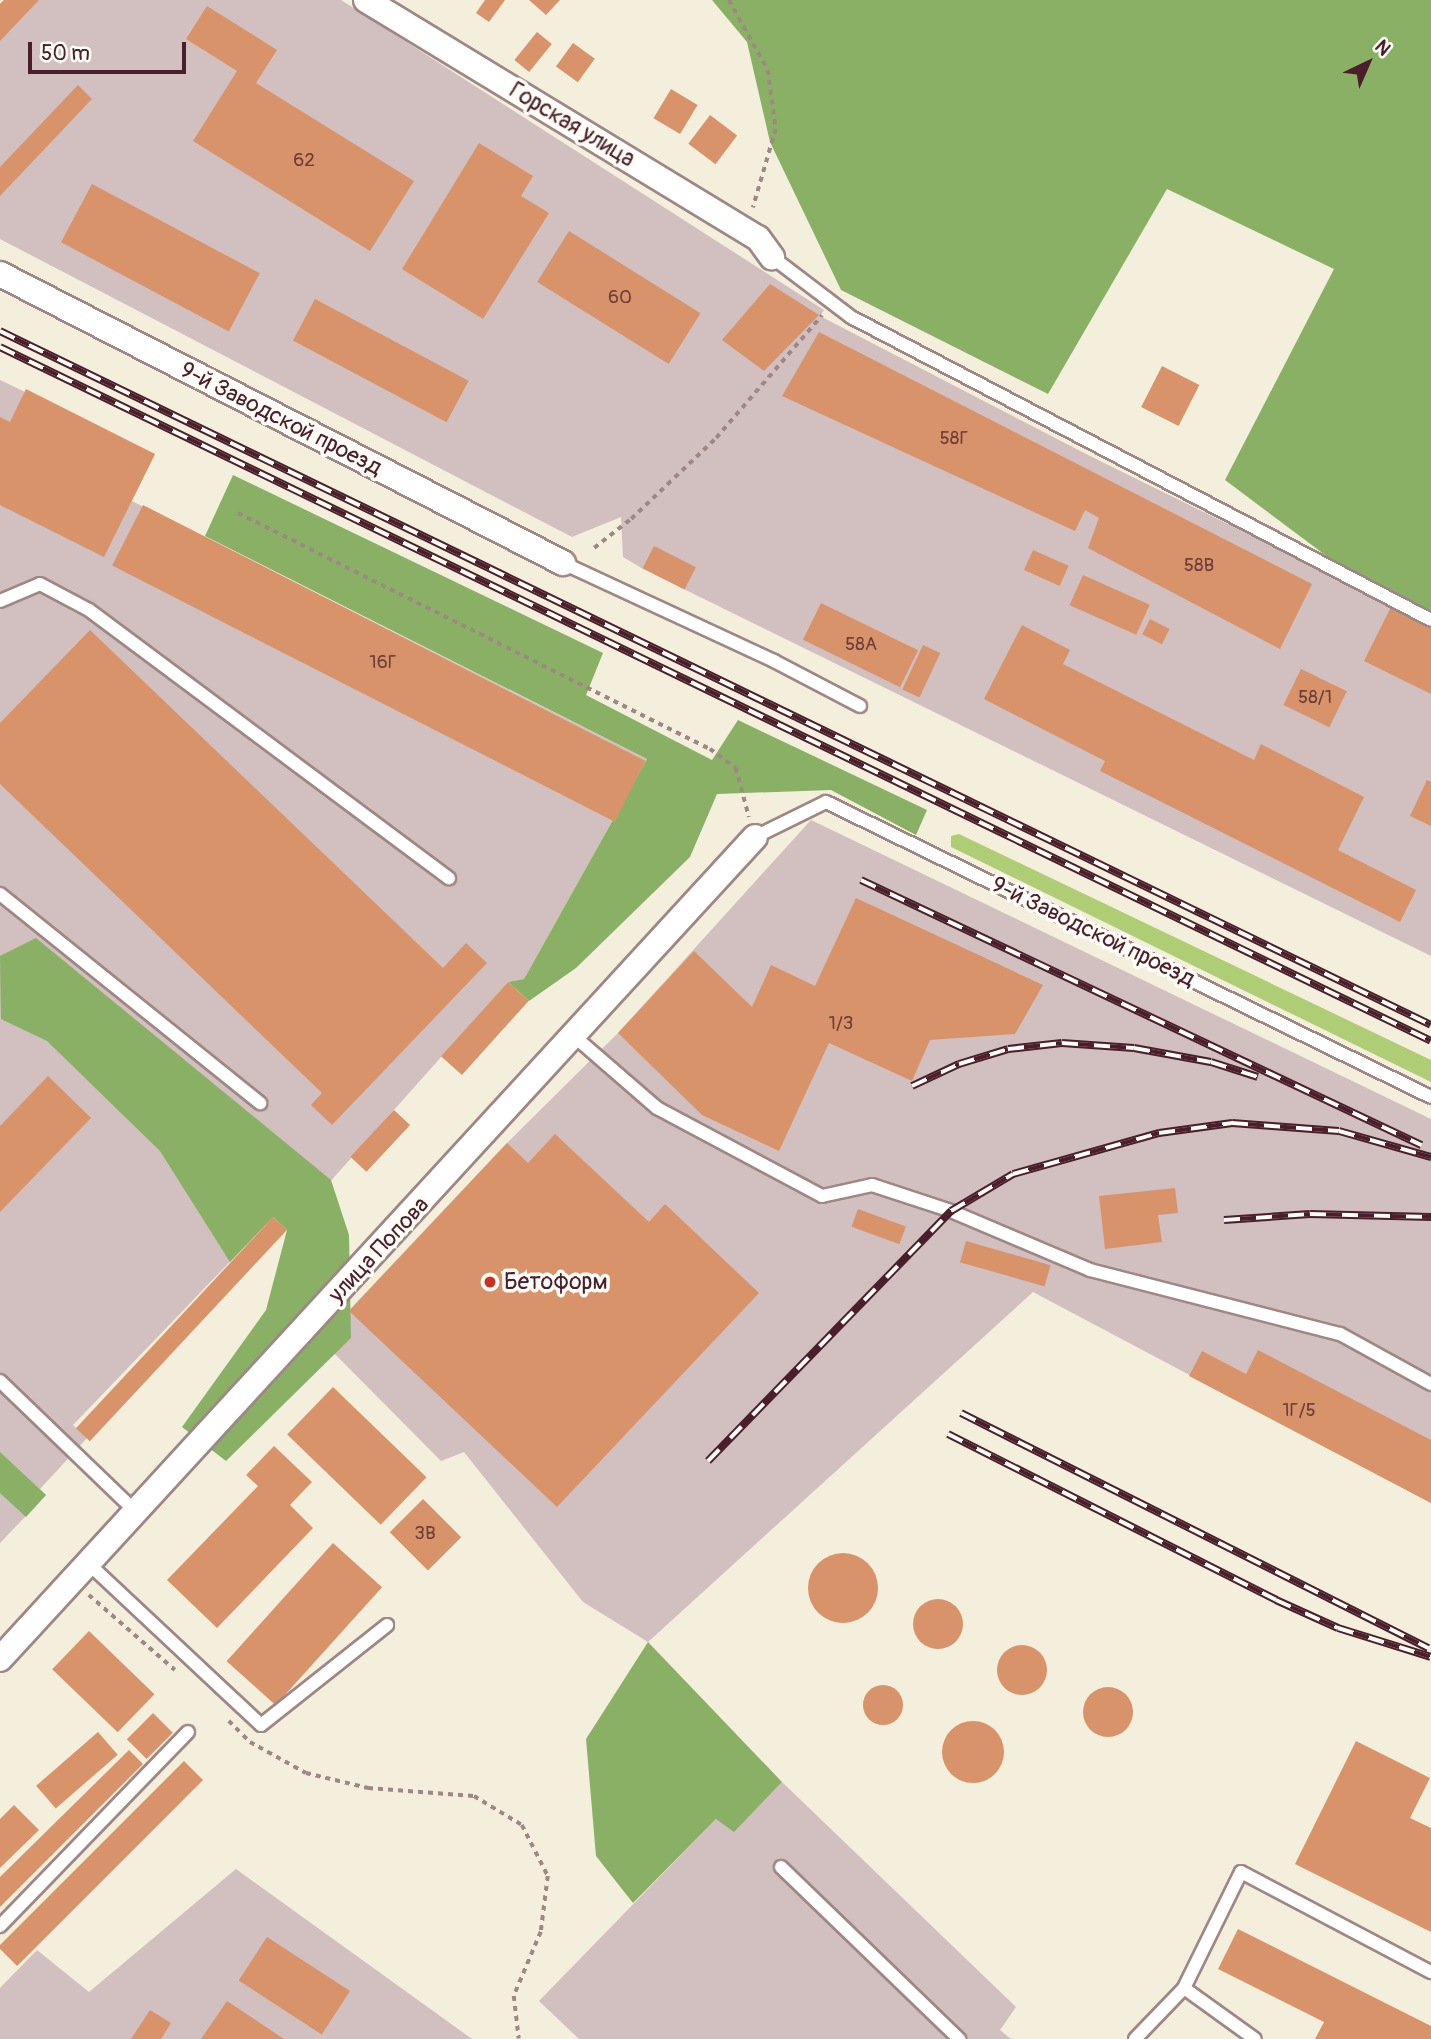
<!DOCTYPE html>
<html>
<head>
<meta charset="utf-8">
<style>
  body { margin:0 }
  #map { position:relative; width:1431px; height:2039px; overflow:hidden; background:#f3efdc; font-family:Pangolin,sans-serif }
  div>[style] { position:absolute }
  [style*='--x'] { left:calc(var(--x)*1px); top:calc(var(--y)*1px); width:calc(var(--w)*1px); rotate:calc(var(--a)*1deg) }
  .industrial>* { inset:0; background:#d2bfbf }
  .green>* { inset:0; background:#aecd75 }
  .forest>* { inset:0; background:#8ab066 }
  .building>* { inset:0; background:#d9936a; transform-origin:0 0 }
  .round { border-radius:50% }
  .path>* { height:3.5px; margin-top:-1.75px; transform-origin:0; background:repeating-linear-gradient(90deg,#9e8784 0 5px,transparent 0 10px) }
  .roads { filter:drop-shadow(2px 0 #9e8784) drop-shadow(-2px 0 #9e8784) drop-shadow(0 2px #9e8784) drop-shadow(0 -2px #9e8784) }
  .lane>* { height:12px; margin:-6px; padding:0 6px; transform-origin:6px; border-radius:6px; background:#fff }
  .street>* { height:24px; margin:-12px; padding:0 12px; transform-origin:12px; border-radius:12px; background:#fff }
  .rail>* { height:8px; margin-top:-4px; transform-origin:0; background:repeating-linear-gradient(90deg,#fdfcf7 0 16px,#4a1f2b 0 32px); box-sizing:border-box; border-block:2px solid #4a1f2b }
  .dots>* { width:19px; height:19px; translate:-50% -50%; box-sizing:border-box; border:4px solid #fdfcf7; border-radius:50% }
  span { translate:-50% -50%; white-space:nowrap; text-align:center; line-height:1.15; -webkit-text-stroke:7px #fdfcf7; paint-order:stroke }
  .number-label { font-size:19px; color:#6e3c3b }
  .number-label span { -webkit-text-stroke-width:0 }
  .street-label { font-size:23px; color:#4a1f2b }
  .poi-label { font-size:23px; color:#4a1f2b }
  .left { translate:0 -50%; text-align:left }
  .north { position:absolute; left:1333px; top:28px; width:70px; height:70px; -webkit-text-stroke:5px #fdfcf7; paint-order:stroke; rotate:44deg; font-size:19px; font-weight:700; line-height:28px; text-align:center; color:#4a1f2b }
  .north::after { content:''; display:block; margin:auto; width:24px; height:32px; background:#4a1f2b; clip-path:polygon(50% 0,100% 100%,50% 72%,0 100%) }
  .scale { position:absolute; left:28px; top:42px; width:158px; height:32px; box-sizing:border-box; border:4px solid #4a1f2b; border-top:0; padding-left:9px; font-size:21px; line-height:24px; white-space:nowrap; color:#4a1f2b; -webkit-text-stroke:5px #fdfcf7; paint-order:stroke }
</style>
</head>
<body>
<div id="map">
  <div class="industrial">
    <div style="clip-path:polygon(4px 0,341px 0,824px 310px,820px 316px,1090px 456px,1431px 624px,1431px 956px,643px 569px,623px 557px,621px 517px,572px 537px,0 239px,0 4px)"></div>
    <div style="clip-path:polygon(0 380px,155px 454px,132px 501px,647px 759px,524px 979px,508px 982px,287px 1230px,273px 1217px,73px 1425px,87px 1438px,40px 1489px,46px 1495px,0 1543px)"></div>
    <div style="clip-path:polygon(811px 820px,1431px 1119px,1431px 1503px,1033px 1292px,648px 1642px,583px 1602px,464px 1452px,441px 1461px,321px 1340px,507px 1143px,618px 1033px)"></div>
    <div style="clip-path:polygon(782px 1782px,1016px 2007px,1000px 2030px,1011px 2039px,579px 2039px,539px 2001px,717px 1818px,734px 1831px)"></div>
    <div style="clip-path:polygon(236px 1869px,472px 2039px,0 2039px,0 1988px,37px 1950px,89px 1992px)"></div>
  </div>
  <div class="green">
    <div style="clip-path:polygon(959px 834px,1431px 1060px,1431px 1082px,951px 847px,951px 836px)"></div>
  </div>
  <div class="forest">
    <div style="clip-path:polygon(712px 0,1431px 0,1431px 624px,1392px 605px,1225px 480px,1334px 269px,1167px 189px,1048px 394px,841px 290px,770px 142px,747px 42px)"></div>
    <div style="clip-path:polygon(233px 475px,603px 653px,586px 695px,712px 760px,738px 720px,927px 810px,916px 835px,831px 790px,717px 794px,690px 857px,576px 968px,529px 1001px,508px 982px,524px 979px,647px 759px,205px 536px)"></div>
    <div style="clip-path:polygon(36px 938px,331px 1180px,349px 1235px,351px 1338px,226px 1461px,182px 1427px,266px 1310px,287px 1230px,273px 1217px,230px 1262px,160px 1151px,47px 1041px,1px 1019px,0 956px)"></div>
    <div style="clip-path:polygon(0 1452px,46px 1495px,26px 1517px,0 1493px)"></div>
    <div style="clip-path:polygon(648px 1642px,782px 1782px,734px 1832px,716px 1819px,633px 1903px,596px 1856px,586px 1739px)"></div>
  </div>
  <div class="building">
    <div style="clip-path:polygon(4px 0,39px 0,0 41px,0 4px)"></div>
    <div style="clip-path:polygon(485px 0,505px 0,489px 22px,476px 13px)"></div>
    <div style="clip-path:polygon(529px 0,560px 0,546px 15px)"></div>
    <div style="clip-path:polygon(207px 6px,277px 50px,256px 83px,414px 181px,370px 251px,193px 141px,237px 71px,186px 39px)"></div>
    <div style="left:537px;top:32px;width:19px;height:36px;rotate:39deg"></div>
    <div style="left:573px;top:43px;width:27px;height:29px;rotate:36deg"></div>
    <div style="clip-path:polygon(78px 85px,92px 99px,0 196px,0 167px)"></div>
    <div style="left:671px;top:89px;width:31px;height:34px;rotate:31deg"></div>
    <div style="left:710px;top:115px;width:34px;height:36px;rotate:37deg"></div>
    <div style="clip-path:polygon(479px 143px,533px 176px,521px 196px,549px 213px,483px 319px,402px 269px)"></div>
    <div style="left:92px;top:184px;width:190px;height:66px;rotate:28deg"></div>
    <div style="left:569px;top:231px;width:155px;height:60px;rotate:32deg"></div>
    <div style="clip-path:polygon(770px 284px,819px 315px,764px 371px,722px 340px)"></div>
    <div style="left:315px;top:299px;width:174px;height:47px;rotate:28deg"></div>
    <div style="clip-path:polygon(819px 332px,1312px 584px,1280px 649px,1088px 548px,1099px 518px,1085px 510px,1075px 531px,782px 396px)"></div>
    <div style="left:1162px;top:366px;width:42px;height:46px;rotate:27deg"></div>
    <div style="clip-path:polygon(26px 389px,155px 454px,104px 557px,0 505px,0 417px,10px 422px)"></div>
    <div style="left:143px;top:505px;width:564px;height:68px;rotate:27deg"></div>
    <div style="left:654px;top:546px;width:47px;height:25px;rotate:27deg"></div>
    <div style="left:1033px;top:550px;width:39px;height:22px;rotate:24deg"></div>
    <div style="left:1083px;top:575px;width:73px;height:33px;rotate:24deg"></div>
    <div style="left:821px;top:603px;width:108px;height:41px;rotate:26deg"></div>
    <div style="clip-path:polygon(1392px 605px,1431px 624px,1431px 694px,1364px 661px)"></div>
    <div style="left:1150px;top:619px;width:22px;height:17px;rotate:27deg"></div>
    <div style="clip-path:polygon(1022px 625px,1070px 650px,1063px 664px,1254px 760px,1261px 744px,1364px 797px,1338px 850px,1416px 890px,1400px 922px,1100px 771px,1105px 761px,984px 699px)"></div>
    <div style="clip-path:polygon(90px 630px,443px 968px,466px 943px,487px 963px,332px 1125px,311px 1105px,322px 1093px,0 784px,0 723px)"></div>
    <div style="left:923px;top:645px;width:19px;height:49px;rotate:25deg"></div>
    <div style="left:1301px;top:669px;width:51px;height:40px;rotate:26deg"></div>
    <div style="clip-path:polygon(1427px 780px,1431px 782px,1431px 826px,1410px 816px)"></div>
    <div style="clip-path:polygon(856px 898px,1043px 985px,1015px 1034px,930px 1040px,912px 1081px,829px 1043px,779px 1151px,702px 1115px,618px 1033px,694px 951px,752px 1007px,771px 965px,815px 986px)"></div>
    <div style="left:508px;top:982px;width:28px;height:100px;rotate:42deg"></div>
    <div style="clip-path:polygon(48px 1076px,91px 1118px,0 1212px,0 1126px)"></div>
    <div style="left:394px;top:1110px;width:22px;height:64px;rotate:43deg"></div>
    <div style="clip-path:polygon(555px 1134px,649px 1222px,665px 1204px,759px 1293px,557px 1507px,349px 1311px,507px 1143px,528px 1163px)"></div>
    <div style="clip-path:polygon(1175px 1188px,1178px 1213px,1158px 1215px,1162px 1242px,1105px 1249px,1099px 1196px)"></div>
    <div style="left:858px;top:1209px;width:51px;height:19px;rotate:20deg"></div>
    <div style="left:273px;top:1217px;width:19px;height:289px;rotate:43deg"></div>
    <div style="left:966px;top:1241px;width:88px;height:22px;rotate:16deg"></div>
    <div style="clip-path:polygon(1258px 1350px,1431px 1440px,1431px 1503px,1189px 1376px,1202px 1351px,1246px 1374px)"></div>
    <div style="left:333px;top:1387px;width:130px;height:66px;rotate:44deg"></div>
    <div style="clip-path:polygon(274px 1446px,312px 1482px,290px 1505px,313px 1528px,217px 1628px,167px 1580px,258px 1486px,246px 1475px)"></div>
    <div style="left:423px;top:1499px;width:54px;height:47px;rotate:45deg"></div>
    <div style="left:333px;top:1543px;width:66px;height:159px;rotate:42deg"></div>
    <div class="round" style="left:808px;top:1553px;width:70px;height:70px"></div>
    <div class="round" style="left:913px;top:1599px;width:50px;height:50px"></div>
    <div style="left:89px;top:1631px;width:91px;height:53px;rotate:44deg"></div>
    <div class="round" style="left:997px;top:1645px;width:50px;height:50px"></div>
    <div class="round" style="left:863px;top:1685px;width:40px;height:40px"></div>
    <div class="round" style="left:1083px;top:1687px;width:50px;height:50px"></div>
    <div style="left:153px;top:1713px;width:28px;height:37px;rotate:45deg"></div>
    <div class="round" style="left:942px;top:1721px;width:62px;height:62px"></div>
    <div style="left:98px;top:1732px;width:30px;height:82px;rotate:49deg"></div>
    <div style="clip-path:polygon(1356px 1741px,1430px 1778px,1410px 1818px,1431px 1828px,1431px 1932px,1295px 1864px)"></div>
    <div style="clip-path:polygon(129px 1750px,143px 1764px,0 1907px,0 1877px)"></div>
    <div style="left:184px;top:1761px;width:27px;height:263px;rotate:45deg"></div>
    <div style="clip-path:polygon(14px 1805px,39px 1830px,0 1868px,0 1819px)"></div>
    <div style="clip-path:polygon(1238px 1929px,1431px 2026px,1431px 2039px,1315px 2039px,1324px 2022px,1218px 1969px)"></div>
    <div style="left:267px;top:1937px;width:99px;height:52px;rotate:33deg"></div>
    <div style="clip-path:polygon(227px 2001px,284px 2039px,201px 2039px)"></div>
    <div style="clip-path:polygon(150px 2010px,171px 2023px,161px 2039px,131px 2039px)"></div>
  </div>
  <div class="path">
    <div style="--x:729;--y:0;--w:80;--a:60.9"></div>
    <div style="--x:768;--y:70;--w:60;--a:82.3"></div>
    <div style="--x:776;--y:129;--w:82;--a:106.2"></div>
    <div style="--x:238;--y:513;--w:528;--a:26.57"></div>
    <div style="--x:710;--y:749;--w:32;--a:36"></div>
    <div style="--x:736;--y:768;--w:51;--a:75.1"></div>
    <div style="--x:594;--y:548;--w:47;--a:-38.1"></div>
    <div style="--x:631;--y:519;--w:117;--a:-43.6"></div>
    <div style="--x:716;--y:438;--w:162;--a:-49.2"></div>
    <div style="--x:89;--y:1595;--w:114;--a:41.1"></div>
    <div style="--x:229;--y:1721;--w:30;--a:45"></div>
    <div style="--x:250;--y:1742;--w:64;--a:29"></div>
    <div style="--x:306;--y:1773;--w:64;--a:13.6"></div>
    <div style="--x:368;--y:1788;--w:106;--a:4.3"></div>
    <div style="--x:474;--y:1796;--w:56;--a:31.1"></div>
    <div style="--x:522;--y:1825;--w:57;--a:63"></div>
    <div style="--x:548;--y:1876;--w:56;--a:97.1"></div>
    <div style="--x:541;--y:1932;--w:69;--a:112.9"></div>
    <div style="--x:514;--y:1996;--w:43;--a:83.4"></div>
  </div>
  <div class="roads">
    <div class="lane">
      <div style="--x:772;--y:257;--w:99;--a:37.2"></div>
      <div style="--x:851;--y:317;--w:654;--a:27.58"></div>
      <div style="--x:563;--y:563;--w:233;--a:24.9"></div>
      <div style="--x:774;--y:661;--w:97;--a:27.6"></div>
      <div style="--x:0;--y:601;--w:43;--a:-23"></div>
      <div style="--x:40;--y:584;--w:55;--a:28"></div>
      <div style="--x:89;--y:610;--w:449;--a:36.7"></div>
      <div style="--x:755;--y:837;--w:79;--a:-26.2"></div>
      <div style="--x:826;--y:802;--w:673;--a:25.99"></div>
      <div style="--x:0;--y:894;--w:334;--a:38.8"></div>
      <div style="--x:575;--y:1037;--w:108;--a:40.9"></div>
      <div style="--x:657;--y:1108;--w:187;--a:28.1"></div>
      <div style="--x:822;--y:1196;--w:51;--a:-12.4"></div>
      <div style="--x:872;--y:1185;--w:83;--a:18.2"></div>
      <div style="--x:951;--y:1211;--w:151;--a:23"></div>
      <div style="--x:1090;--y:1270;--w:258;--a:14.4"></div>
      <div style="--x:1340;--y:1334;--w:104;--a:28.8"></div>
      <div style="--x:0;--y:1381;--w:190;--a:43.9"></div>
      <div style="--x:90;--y:1565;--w:234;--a:43.1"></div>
      <div style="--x:261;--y:1725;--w:161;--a:-38.4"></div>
      <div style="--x:781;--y:1867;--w:248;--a:44"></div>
      <div style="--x:0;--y:1926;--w:270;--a:-45.9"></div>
      <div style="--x:1184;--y:1988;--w:87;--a:35.7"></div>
      <div style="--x:1135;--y:2039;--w:71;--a:-46.1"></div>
      <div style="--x:1184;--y:1988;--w:129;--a:-63.8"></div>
      <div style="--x:1241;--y:1872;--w:215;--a:27.8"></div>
    </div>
    <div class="street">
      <div style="--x:366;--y:0;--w:459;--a:31.3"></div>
      <div style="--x:758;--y:238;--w:24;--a:54"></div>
      <div style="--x:0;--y:274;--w:633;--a:27.17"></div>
      <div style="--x:0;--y:1659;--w:1116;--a:-47.43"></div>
    </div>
  </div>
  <div class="rail">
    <div style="--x:0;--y:331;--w:1590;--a:25.87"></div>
    <div style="--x:0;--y:347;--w:1590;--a:25.87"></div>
    <div style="--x:861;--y:880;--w:620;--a:25.32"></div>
    <div style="--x:912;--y:1086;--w:52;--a:-25.1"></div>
    <div style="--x:959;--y:1064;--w:51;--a:-17"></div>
    <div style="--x:1008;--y:1049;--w:54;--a:-6.3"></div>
    <div style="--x:1062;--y:1043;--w:72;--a:4"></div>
    <div style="--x:1134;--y:1048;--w:78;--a:10.3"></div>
    <div style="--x:1211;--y:1062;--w:49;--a:17.7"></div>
    <div style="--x:1224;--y:1220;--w:86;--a:-4"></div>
    <div style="--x:1310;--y:1214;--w:121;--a:1.4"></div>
    <div style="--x:961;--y:1413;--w:523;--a:26.71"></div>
    <div style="--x:948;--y:1434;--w:368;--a:26.8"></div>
    <div style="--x:1276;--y:1600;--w:68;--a:24.3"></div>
    <div style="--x:1338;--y:1628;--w:97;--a:17.3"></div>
    <div style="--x:708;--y:1461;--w:349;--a:-45.8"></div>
    <div style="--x:951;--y:1211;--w:72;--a:-30.8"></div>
    <div style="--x:1013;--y:1174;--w:152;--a:-15.7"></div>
    <div style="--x:1159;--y:1133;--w:74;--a:-7.8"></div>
    <div style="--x:1232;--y:1123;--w:107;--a:4.3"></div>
    <div style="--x:1339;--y:1131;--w:96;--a:15.8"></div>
  </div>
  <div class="dots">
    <div style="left:490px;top:1282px;background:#c8321e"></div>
  </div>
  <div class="number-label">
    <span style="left:304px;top:161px">62</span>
    <span style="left:620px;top:298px">60</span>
    <span style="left:954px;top:439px">58Г</span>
    <span style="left:1199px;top:566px">58В</span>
    <span style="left:861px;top:645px">58А</span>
    <span style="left:383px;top:663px">16Г</span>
    <span style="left:1315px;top:698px">58/1</span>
    <span style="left:841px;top:1024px">1/3</span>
    <span style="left:1299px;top:1411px">1Г/5</span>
    <span style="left:425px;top:1534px">3В</span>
  </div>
  <div class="street-label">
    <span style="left:572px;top:125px;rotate:31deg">Горская улица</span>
    <span style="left:281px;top:419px;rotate:27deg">9-й Заводской проезд</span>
    <span style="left:1093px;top:932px;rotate:26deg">9-й Заводской проезд</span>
    <span style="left:379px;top:1250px;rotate:-47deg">улица Попова</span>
  </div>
  <div class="poi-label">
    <span class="left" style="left:504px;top:1282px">Бетоформ</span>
  </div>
  <div class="north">N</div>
  <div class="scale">50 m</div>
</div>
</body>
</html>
